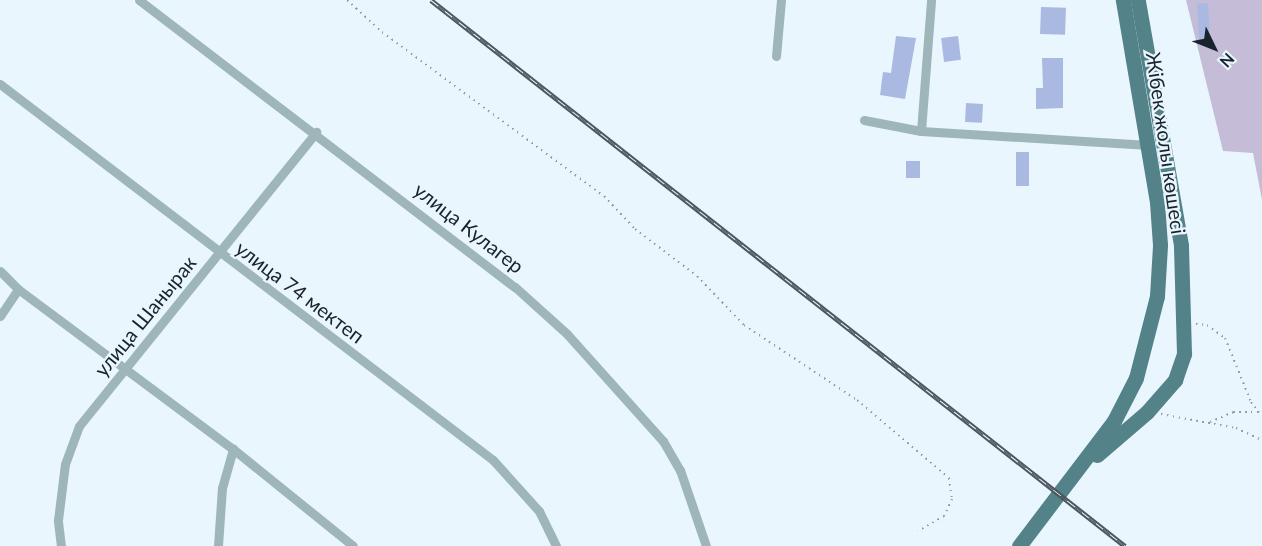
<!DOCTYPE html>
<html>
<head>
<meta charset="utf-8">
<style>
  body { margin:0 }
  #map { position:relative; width:1262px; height:546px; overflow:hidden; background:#eaf6fe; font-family:Lato,sans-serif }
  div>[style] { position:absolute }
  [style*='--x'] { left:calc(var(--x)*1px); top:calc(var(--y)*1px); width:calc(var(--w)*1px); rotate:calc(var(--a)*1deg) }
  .green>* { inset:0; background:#c5bdd8 }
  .building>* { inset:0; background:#aab9e2; transform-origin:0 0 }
  .path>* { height:2px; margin-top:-1px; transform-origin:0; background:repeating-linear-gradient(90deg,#919ca4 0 1.5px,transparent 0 6px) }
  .minor>* { height:9px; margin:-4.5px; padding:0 4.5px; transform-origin:4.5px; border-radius:4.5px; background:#9eb6ba }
  .primary>* { height:15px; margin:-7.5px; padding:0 7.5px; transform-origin:7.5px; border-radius:7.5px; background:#538289 }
  .rail>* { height:5px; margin-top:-2.5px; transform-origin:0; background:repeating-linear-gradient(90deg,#eaf6fe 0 9px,#4b565e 0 18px); box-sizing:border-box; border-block:2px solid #4b565e }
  span { translate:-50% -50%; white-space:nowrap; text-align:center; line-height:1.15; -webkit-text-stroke:4.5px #eaf6fe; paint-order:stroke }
  .street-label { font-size:20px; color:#18232b }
  .north { position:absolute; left:1184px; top:18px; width:60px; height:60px; -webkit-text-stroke:4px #eaf6fe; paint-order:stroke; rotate:133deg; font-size:16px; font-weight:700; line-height:24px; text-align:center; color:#18232b }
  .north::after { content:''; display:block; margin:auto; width:21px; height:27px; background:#18232b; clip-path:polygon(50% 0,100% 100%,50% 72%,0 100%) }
</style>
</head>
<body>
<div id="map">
  <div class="green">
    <div style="clip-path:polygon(1186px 0,1262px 0,1262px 200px,1253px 153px,1223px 151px)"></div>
  </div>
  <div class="building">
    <div style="left:1208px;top:3px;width:37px;height:11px;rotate:87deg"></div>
    <div style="left:1041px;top:7px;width:25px;height:27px;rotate:2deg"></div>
    <div style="clip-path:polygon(896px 36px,916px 38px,905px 99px,880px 95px,883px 72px,891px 73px)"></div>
    <div style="left:958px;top:36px;width:24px;height:17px;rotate:83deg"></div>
    <div style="clip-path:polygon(1042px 58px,1063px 58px,1063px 108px,1036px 109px,1036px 88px,1043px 88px)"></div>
    <div style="left:966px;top:103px;width:17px;height:19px;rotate:3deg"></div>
    <div style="left:1016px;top:152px;width:13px;height:34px"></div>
    <div style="left:906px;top:161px;width:14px;height:17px"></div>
  </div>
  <div class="path">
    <div style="--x:347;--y:0;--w:47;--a:42.4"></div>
    <div style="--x:382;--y:32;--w:276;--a:36.5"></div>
    <div style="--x:604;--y:196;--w:45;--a:46.8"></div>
    <div style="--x:635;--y:229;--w:78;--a:37.2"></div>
    <div style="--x:697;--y:276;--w:68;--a:46.2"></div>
    <div style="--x:744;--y:325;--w:136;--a:33.6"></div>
    <div style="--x:857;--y:400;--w:121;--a:40.3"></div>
    <div style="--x:949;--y:478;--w:21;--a:82"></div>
    <div style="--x:952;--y:499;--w:19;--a:115"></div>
    <div style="--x:944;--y:516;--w:30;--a:150"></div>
    <div style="--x:1196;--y:324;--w:11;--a:5"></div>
    <div style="--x:1207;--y:325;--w:22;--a:36"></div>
    <div style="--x:1225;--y:338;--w:69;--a:67.9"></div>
    <div style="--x:1251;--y:402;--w:18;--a:52"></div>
    <div style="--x:1161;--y:414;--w:76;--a:10.6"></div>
    <div style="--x:1236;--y:428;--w:29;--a:25"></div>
    <div style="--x:1210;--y:422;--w:25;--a:-23"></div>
    <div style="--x:1233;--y:412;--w:29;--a:0"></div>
  </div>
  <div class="minor">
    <div style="--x:139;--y:0;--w:473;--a:37.4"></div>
    <div style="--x:515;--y:287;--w:70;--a:42.1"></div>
    <div style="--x:567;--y:334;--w:144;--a:48.1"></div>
    <div style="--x:663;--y:441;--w:34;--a:60"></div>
    <div style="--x:680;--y:470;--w:80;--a:71.1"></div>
    <div style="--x:776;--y:56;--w:56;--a:-84.9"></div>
    <div style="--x:0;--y:84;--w:620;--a:37.33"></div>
    <div style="--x:493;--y:460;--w:69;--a:48"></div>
    <div style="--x:539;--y:511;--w:39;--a:64"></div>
    <div style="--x:864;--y:120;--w:58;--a:10.9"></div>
    <div style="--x:921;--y:131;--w:228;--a:3.5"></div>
    <div style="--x:921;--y:131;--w:131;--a:-85.6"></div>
    <div style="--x:0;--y:271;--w:25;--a:45"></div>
    <div style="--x:18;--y:289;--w:268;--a:36.7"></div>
    <div style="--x:233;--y:449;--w:154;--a:38.9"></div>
    <div style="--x:0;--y:316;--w:32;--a:-56"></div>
    <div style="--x:61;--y:546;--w:26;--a:-97"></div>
    <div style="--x:58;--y:520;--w:56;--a:-82.9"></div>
    <div style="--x:65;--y:464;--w:40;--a:-69.8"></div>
    <div style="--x:79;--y:426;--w:378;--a:-51.1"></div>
    <div style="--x:218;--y:546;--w:58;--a:-86.1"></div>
    <div style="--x:222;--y:488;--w:41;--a:-74.2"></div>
  </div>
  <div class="primary">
    <div style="--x:1097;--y:455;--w:66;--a:-40.7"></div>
    <div style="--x:1147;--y:412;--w:43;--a:-48.8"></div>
    <div style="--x:1175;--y:380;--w:28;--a:-71"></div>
    <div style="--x:1184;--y:354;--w:109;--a:-91.6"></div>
    <div style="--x:1181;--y:245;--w:249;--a:-100"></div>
    <div style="--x:1019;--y:546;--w:157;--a:-52.8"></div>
    <div style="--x:1114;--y:421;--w:48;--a:-62.9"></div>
    <div style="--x:1136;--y:378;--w:85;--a:-75.6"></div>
    <div style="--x:1157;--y:296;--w:51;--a:-86.6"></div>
    <div style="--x:1160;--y:245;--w:43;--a:-94"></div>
    <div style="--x:1157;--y:202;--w:205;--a:-99.6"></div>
  </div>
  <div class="rail">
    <div style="--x:431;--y:0;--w:883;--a:38.19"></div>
  </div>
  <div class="street-label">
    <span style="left:1166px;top:143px;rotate:82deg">Жібек жолы көшесі</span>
    <span style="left:469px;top:228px;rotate:38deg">улица Кулагер</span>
    <span style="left:300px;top:292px;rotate:37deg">улица 74 мектеп</span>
    <span style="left:145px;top:316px;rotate:-51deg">улица Шанырак</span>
  </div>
  <div class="north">N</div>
</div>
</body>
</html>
